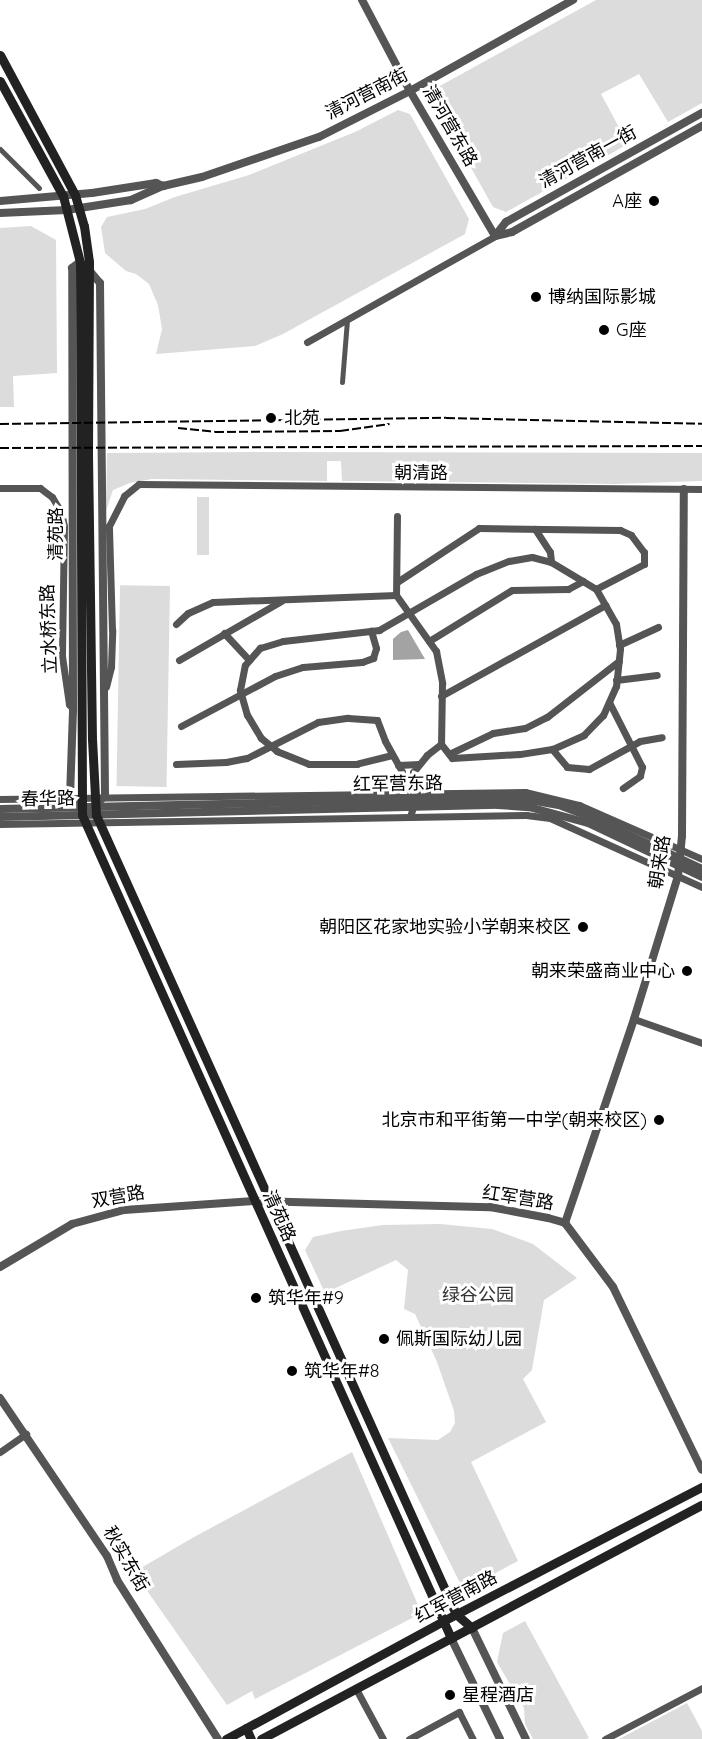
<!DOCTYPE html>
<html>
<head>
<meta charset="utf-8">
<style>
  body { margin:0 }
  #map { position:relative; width:702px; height:1739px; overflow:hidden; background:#fff; font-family:Quicksand,"Noto Sans SC",sans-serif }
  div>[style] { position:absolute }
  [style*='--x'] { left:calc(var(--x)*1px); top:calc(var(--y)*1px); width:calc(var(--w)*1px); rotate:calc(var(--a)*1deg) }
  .green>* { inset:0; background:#dcdcdc; transform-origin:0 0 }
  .water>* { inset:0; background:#a3a3a3 }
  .pedestrian>* { height:5px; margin:-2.5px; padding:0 2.5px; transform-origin:2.5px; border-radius:2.5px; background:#555 }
  .minor>* { height:7px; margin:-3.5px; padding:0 3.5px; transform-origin:3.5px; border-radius:3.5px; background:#555 }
  .tertiary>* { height:8px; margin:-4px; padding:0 4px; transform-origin:4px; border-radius:4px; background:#555 }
  .secondary>* { height:9px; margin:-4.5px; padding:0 4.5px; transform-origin:4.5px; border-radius:4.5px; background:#222 }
  .rail>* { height:2px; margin-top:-1px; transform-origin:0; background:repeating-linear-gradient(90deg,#000 0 9px,transparent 0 12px) }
  .dots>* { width:16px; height:16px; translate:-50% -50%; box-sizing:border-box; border:3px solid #fff; border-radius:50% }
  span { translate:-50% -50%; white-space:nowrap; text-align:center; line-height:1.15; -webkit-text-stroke:6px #fff; paint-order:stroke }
  .street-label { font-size:18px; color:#000 }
  .poi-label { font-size:18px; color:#000 }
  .right { translate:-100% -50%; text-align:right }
  .left { translate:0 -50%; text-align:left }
  .park-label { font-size:18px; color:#333 }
</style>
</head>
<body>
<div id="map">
  <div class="green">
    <div style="clip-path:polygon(596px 0,702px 0,702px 103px,668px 122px,639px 74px,601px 94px,628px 144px,506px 212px,493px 207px,433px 100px,438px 87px)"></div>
    <div style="clip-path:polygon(398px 110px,410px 114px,469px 219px,465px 234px,283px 334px,255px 346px,156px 354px,162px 329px,158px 305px,149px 284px,136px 274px,126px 271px,105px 253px,101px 227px,107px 217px,145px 209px,175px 197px,249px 175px,355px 132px)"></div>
    <div style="clip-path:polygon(31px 226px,56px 240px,57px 373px,13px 376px,14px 407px,0 407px,0 228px)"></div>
    <div style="clip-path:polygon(270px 452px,702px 453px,702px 481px,615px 484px,342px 481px,341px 461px,327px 461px,327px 481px,152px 479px,130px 483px,113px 490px,106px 511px,107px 453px)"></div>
    <div style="left:197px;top:497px;width:12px;height:58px"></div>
    <div style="left:170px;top:586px;width:201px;height:50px;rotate:91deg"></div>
    <div style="clip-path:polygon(440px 1224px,492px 1229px,533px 1244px,577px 1278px,544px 1300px,532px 1370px,523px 1379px,546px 1422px,471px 1462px,518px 1561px,473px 1585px,460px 1583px,388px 1438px,438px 1440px,450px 1432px,455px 1423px,454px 1411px,437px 1362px,415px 1314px,404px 1309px,408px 1270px,396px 1260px,325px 1293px,305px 1250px,313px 1237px,341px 1231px,383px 1225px)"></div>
    <div style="clip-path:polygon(352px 1452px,418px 1605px,416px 1616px,255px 1699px,252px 1691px,227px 1705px,134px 1572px,194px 1537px)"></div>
    <div style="clip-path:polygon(525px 1621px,589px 1738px,586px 1739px,533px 1739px,525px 1724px,524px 1708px,497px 1662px,503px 1633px)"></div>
    <div style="clip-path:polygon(687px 1703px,702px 1731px,702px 1739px,619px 1739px)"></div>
  </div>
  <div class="water">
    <div style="clip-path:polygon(408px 630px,425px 659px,393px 660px,393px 639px,401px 632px)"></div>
  </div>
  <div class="pedestrian">
    <div style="--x:0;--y:149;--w:55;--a:45"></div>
    <div style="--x:342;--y:382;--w:62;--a:-85.4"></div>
  </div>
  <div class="minor">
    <div style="--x:307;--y:342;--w:216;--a:-29.4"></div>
    <div style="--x:0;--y:488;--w:40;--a:0"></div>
    <div style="--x:40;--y:488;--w:15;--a:37"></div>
    <div style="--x:52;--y:497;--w:17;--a:59"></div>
    <div style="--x:61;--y:512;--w:14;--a:78"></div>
    <div style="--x:64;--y:526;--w:130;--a:90.9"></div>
    <div style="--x:62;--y:656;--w:49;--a:81.7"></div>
    <div style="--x:69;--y:704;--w:6;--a:51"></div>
    <div style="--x:397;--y:516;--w:79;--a:90.7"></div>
    <div style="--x:396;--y:595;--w:69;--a:54.5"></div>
    <div style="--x:436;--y:651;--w:33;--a:79"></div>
    <div style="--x:442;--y:683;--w:61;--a:90.9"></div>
    <div style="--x:441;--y:744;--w:18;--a:142"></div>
    <div style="--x:427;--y:755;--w:22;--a:129"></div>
    <div style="--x:413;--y:772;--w:35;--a:90"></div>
    <div style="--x:413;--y:807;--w:10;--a:107"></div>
    <div style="--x:535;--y:529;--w:27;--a:57"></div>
    <div style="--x:550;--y:552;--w:10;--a:84"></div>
    <div style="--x:397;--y:582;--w:98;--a:-33.4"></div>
    <div style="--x:479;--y:528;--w:141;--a:0.8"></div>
    <div style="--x:620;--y:530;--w:12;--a:24"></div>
    <div style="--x:631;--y:535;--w:21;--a:53"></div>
    <div style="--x:644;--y:552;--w:12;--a:90"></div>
    <div style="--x:644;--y:564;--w:54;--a:152.5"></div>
    <div style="--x:176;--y:624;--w:16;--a:-43"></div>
    <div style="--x:188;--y:613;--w:27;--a:-24"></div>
    <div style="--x:213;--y:602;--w:183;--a:-2.2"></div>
    <div style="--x:224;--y:633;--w:37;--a:47"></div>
    <div style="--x:429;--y:641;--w:97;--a:-31.6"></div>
    <div style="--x:512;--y:590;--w:56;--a:-1"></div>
    <div style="--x:568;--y:589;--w:17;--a:-28"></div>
    <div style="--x:619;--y:645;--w:43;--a:-24.8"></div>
    <div style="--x:179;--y:660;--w:118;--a:-30"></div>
    <div style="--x:616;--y:680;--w:41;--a:-7"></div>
    <div style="--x:106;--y:687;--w:21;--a:-76"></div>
    <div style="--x:111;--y:667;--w:37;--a:-88"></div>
    <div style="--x:112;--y:630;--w:104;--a:-91.7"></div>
    <div style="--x:109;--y:526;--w:34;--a:-63"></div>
    <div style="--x:124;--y:496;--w:19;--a:-39"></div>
    <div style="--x:139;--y:484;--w:563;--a:0.51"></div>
    <div style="--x:441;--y:696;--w:188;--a:-29"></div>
    <div style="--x:609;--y:702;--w:73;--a:63.1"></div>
    <div style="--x:642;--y:767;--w:9;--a:103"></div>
    <div style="--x:640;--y:776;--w:21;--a:145"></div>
    <div style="--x:181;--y:726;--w:106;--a:-28"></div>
    <div style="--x:275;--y:676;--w:29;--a:-18"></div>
    <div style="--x:303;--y:667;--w:59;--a:-4.8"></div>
    <div style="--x:362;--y:662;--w:12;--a:-20"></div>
    <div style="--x:373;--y:658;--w:10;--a:-73"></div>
    <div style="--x:376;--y:648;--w:18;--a:-106"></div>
    <div style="--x:552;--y:749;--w:23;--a:50"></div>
    <div style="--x:567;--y:767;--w:22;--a:5"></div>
    <div style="--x:589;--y:769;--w:58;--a:-28.8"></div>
    <div style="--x:640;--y:741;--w:22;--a:-10"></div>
    <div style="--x:449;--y:754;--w:49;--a:-25.5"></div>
    <div style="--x:493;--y:733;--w:32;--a:-9"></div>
    <div style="--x:525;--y:728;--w:25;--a:-27"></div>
    <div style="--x:547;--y:717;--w:91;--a:-37.9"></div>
    <div style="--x:392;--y:755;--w:36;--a:166"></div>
    <div style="--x:357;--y:764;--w:48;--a:180"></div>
    <div style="--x:309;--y:764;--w:35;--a:-158"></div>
    <div style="--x:277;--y:751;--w:21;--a:-141"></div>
    <div style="--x:261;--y:738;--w:27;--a:-121"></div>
    <div style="--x:247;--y:715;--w:26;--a:-106"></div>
    <div style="--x:240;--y:690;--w:25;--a:-79"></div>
    <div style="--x:245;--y:665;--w:23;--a:-49"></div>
    <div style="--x:260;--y:648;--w:24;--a:-17"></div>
    <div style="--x:283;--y:641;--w:97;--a:-6.5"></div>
    <div style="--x:379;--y:630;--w:112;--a:-30"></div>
    <div style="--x:476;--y:574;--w:35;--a:-22"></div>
    <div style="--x:509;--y:561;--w:23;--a:-10"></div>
    <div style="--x:532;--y:557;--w:20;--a:15"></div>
    <div style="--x:551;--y:562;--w:52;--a:31"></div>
    <div style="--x:596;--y:589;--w:40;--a:60.3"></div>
    <div style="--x:616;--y:624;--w:25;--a:81"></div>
    <div style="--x:620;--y:649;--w:37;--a:96"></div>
    <div style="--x:616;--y:686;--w:32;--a:114"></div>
    <div style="--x:603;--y:715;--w:28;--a:134"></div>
    <div style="--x:584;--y:735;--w:35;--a:156"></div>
    <div style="--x:552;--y:749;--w:33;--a:171"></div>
    <div style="--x:519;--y:754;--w:67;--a:176.6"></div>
    <div style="--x:452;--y:758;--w:18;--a:-128"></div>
    <div style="--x:176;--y:764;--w:50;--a:-2.3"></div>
    <div style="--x:226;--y:762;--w:21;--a:-11"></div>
    <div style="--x:247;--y:758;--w:80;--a:-26.9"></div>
    <div style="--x:318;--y:722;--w:30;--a:-8"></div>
    <div style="--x:348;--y:718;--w:29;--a:4"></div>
    <div style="--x:377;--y:720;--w:22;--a:69"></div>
    <div style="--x:385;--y:741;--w:35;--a:61"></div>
    <div style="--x:402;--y:772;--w:23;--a:85"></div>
    <div style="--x:398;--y:765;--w:21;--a:-3"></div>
    <div style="--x:0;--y:799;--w:525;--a:-0.76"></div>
    <div style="--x:525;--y:792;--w:56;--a:13.5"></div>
    <div style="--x:579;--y:805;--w:134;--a:23.7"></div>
    <div style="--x:0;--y:824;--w:526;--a:-0.98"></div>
    <div style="--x:526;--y:815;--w:24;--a:7"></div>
    <div style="--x:550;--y:818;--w:167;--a:24.4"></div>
    <div style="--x:634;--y:1019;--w:72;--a:19.4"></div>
    <div style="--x:0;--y:1452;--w:32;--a:-35"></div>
    <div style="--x:356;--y:1689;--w:57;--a:61.6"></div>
    <div style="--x:409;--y:1739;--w:57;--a:-28.4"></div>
    <div style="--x:459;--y:1712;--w:30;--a:63"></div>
    <div style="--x:605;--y:1739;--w:110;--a:-27.7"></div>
  </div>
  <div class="tertiary">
    <div style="--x:362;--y:0;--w:103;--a:62.2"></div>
    <div style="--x:410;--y:91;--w:168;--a:59.6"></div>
    <div style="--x:0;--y:201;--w:92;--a:-5"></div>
    <div style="--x:92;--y:193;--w:65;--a:-8.9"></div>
    <div style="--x:156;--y:183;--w:8;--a:23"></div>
    <div style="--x:0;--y:213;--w:67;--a:-2.6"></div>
    <div style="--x:67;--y:210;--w:65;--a:-8.9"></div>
    <div style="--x:131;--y:200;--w:35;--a:-24"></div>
    <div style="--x:163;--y:186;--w:40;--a:-13"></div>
    <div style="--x:202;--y:177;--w:124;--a:-18.9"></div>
    <div style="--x:319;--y:137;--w:102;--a:-26.8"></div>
    <div style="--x:410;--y:91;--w:187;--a:-29.2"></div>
    <div style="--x:495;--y:236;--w:18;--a:-52"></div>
    <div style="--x:506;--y:222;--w:224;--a:-29.1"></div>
    <div style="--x:495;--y:236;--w:17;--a:-13"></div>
    <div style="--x:512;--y:232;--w:218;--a:-29.2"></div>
    <div style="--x:89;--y:270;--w:17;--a:50"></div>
    <div style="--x:100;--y:283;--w:513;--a:89.44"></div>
    <div style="--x:105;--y:796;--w:15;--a:138"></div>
    <div style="--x:80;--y:806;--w:13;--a:-138"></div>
    <div style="--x:70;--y:797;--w:88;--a:-88"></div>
    <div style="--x:73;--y:709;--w:441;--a:-90.1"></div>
    <div style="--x:72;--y:268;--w:10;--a:-37"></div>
    <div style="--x:0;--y:809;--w:498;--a:-1.3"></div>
    <div style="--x:498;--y:798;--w:32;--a:4"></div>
    <div style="--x:530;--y:800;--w:29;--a:10"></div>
    <div style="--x:559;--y:805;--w:33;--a:21"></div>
    <div style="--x:590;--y:817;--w:123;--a:24.9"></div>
    <div style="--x:0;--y:817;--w:498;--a:-1.4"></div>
    <div style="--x:498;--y:805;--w:31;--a:4"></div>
    <div style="--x:529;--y:807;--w:61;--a:15.2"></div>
    <div style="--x:588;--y:823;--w:126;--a:25.3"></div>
    <div style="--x:565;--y:1223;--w:215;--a:-71.3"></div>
    <div style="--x:634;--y:1019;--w:150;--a:-72.9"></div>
    <div style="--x:678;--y:876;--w:40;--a:-84.3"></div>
    <div style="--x:682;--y:836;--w:347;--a:-89.7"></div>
    <div style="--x:0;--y:1267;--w:84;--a:-30.8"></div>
    <div style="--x:72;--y:1224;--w:54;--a:-15.1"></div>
    <div style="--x:124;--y:1210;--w:130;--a:-4"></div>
    <div style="--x:254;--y:1201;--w:236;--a:1.5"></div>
    <div style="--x:490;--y:1207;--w:59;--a:10.7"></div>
    <div style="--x:548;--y:1218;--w:18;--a:16"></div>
    <div style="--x:565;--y:1223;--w:80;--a:53.1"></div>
    <div style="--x:613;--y:1287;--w:203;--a:64.1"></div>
    <div style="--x:0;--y:1398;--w:191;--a:55.9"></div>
    <div style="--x:107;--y:1556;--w:26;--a:67"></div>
    <div style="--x:117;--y:1580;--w:188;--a:57.6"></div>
    <div style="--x:472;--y:1628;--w:123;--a:64.1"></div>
    <div style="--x:451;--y:1638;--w:112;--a:64.1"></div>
  </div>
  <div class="secondary">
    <div style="--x:0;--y:55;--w:159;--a:61.8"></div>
    <div style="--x:75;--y:195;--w:32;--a:74"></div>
    <div style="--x:84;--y:226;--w:36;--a:82"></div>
    <div style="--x:89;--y:262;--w:192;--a:90.3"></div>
    <div style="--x:88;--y:454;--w:285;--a:89.2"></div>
    <div style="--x:92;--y:739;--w:76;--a:87"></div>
    <div style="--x:96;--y:815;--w:876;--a:65.75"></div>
    <div style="--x:456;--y:1614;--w:21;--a:41"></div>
    <div style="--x:0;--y:81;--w:131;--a:61.3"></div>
    <div style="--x:63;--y:196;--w:68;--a:75.6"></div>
    <div style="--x:80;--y:262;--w:553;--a:89.79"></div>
    <div style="--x:82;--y:815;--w:902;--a:65.85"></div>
    <div style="--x:246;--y:1728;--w:12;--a:66"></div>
    <div style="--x:226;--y:1739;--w:247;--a:-28.5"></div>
    <div style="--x:443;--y:1621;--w:292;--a:-27.4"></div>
    <div style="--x:261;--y:1739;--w:499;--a:-28"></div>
  </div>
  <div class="rail">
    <div style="--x:0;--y:424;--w:446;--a:-0.8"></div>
    <div style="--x:446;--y:418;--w:256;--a:1.3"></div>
    <div style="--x:178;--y:428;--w:37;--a:6"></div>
    <div style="--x:215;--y:432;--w:125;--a:-0.5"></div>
    <div style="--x:340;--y:431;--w:50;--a:-8"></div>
    <div style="--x:0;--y:448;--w:702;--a:-0.16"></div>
  </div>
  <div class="dots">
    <div style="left:654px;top:201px;background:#000"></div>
    <div style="left:536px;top:297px;background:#000"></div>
    <div style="left:604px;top:330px;background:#000"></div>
    <div style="left:271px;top:418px;background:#000"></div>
    <div style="left:583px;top:927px;background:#000"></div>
    <div style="left:687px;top:971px;background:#000"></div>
    <div style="left:659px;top:1120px;background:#000"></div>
    <div style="left:256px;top:1298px;background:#000"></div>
    <div style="left:384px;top:1339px;background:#000"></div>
    <div style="left:292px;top:1371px;background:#000"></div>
    <div style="left:450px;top:1695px;background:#000"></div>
  </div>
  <div class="street-label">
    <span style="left:367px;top:94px;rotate:-27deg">清河营南街</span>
    <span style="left:450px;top:126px;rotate:60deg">清河营东路</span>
    <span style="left:588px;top:157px;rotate:-29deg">清河营南一街</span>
    <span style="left:421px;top:473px">朝清路</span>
    <span style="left:56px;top:534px;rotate:-90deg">清苑路</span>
    <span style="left:49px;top:629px;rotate:-92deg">立水桥东路</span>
    <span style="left:398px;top:784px;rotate:-1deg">红军营东路</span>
    <span style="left:48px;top:799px;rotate:-1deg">春华路</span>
    <span style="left:660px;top:862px;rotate:-81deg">朝来路</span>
    <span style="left:118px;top:1197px;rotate:-10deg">双营路</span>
    <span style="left:518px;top:1198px;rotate:9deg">红军营路</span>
    <span style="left:279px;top:1216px;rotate:66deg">清苑路</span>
    <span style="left:126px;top:1559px;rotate:60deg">秋实东街</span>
    <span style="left:456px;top:1597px;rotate:-28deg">红军营南路</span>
  </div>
  <div class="poi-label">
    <span class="right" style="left:642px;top:201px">A座</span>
    <span class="left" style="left:548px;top:297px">博纳国际影城</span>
    <span class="left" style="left:616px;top:330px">G座</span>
    <span class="left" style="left:284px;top:418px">北苑</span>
    <span class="right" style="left:571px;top:927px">朝阳区花家地实验小学朝来校区</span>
    <span class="right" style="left:675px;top:971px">朝来荣盛商业中心</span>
    <span class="right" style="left:647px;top:1120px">北京市和平街第一中学(朝来校区)</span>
    <span class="left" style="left:268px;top:1298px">筑华年#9</span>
    <span class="left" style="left:396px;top:1339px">佩斯国际幼儿园</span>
    <span class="left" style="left:304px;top:1371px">筑华年#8</span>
    <span class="left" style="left:462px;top:1695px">星程酒店</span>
  </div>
  <div class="park-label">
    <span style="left:478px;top:1295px">绿谷公园</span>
  </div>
</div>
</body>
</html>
